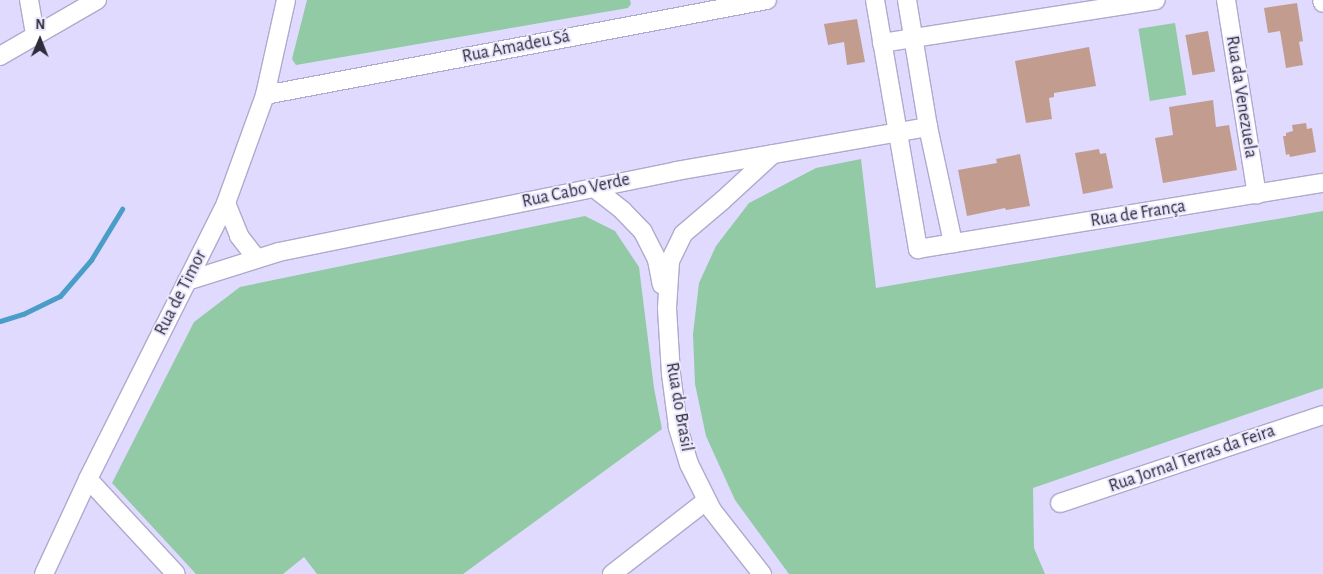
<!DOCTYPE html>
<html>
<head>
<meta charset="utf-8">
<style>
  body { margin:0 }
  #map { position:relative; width:1323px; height:574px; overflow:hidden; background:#dfdafe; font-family:"Alegreya Sans",sans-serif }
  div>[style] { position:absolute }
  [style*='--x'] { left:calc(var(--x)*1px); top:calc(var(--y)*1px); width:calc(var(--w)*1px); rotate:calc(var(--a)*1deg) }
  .green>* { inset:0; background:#91caa4; transform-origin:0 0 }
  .stream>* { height:5px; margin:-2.5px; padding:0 2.5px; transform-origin:2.5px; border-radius:2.5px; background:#4a9dc6 }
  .building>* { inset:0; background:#c29d8f; transform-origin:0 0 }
  .roads { filter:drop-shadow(1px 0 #afaacc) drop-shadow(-1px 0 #afaacc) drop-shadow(0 1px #afaacc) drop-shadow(0 -1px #afaacc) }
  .minor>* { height:18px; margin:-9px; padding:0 9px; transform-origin:9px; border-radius:9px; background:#fff }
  span { translate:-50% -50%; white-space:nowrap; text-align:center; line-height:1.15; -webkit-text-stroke:4px #ece9ff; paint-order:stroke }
  .street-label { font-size:18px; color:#2e2c3a }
  .north { position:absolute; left:15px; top:15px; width:50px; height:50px; -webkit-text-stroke:4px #ece9ff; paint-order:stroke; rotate:1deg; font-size:14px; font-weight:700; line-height:20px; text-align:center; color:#2e2c3a }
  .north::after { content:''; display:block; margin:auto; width:18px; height:22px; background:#2e2c3a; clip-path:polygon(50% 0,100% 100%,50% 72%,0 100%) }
</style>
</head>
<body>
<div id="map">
  <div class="green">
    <div style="clip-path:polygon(307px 0,630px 0,631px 4px,628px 8px,296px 65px,292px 59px)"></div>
    <div style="left:1175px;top:23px;width:73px;height:37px;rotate:81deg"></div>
    <div style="clip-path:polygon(861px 159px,876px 288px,1323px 211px,1323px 388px,1033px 488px,1034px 548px,1045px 574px,789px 574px,735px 500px,706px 436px,695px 384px,693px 334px,699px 283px,716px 246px,749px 203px,816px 168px)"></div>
    <div style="clip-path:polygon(585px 216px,615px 231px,639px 267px,654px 388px,662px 429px,463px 574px,317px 574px,304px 557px,283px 574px,196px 574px,112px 483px,194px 322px,240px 287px)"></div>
  </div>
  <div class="stream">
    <div style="--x:0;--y:321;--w:24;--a:-17"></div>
    <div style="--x:23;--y:314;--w:41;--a:-25.9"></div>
    <div style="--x:60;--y:296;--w:48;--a:-49.3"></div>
    <div style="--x:91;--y:260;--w:60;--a:-58.7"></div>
  </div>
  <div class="building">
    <div style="clip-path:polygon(1297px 3px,1303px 41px,1299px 42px,1303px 65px,1286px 68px,1280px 31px,1268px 33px,1264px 8px)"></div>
    <div style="clip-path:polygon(857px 19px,865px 62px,847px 65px,844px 42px,828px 45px,824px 24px)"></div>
    <div style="left:1208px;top:31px;width:41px;height:23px;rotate:80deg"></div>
    <div style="clip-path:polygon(1089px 47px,1096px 86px,1054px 93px,1054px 97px,1049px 98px,1052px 119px,1026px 123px,1015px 61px)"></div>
    <div style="clip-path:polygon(1213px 100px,1216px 127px,1229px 125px,1237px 170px,1163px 183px,1155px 138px,1173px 135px,1169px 107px)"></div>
    <div style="clip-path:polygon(1306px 123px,1307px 129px,1312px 128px,1316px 152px,1290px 157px,1289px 154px,1286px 155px,1283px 136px,1286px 136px,1286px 133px,1293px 131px,1292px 125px)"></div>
    <div style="clip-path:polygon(1099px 149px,1100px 154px,1106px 153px,1113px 188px,1083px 194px,1075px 153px)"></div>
    <div style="clip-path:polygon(1020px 154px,1030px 206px,1006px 210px,1005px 208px,967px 216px,958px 170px,997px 163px,996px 159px)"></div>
  </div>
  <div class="roads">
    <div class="minor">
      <div style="--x:29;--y:0;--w:36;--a:80"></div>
      <div style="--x:875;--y:0;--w:253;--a:80.2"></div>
      <div style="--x:918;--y:249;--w:410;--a:-9.3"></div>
      <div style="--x:907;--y:0;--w:129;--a:80.6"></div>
      <div style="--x:928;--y:127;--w:119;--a:77.8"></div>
      <div style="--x:1226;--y:0;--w:197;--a:81"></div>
      <div style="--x:1322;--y:0;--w:3;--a:72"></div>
      <div style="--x:882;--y:43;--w:277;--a:-8.9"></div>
      <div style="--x:0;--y:56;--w:112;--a:-30"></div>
      <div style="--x:265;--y:95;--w:511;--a:-10.72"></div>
      <div style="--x:594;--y:188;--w:37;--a:38"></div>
      <div style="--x:623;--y:211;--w:29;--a:46"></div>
      <div style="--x:643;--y:232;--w:31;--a:63"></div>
      <div style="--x:657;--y:260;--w:25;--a:79"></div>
      <div style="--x:226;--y:203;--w:35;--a:68"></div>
      <div style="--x:239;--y:236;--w:28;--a:52"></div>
      <div style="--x:187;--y:281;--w:96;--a:-17.5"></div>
      <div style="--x:279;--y:252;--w:405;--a:-11.5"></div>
      <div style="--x:676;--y:171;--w:256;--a:-9.9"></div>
      <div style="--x:88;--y:479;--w:129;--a:47.2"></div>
      <div style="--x:1060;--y:503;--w:277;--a:-18.5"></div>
      <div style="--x:44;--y:574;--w:105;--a:-65.1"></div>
      <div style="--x:88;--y:479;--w:309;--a:-63.4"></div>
      <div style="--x:226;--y:203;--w:115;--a:-70.1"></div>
      <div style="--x:265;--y:95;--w:97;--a:-77.5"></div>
      <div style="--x:612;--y:574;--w:120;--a:-37.9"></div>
      <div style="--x:762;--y:574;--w:81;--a:-128"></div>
      <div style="--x:712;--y:510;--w:51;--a:-116.6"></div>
      <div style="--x:689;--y:464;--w:39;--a:-107"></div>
      <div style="--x:678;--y:427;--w:53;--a:-97.5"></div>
      <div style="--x:671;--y:374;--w:66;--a:-93.5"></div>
      <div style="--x:667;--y:308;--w:47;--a:-86.3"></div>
      <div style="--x:670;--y:261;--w:30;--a:-64"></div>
      <div style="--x:683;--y:234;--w:52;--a:-40.4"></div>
      <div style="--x:723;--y:200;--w:68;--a:-42.6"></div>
    </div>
  </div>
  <div class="street-label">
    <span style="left:516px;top:47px;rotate:-11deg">Rua Amadeu Sá</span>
    <span style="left:1241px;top:97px;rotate:81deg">Rua da Venezuela</span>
    <span style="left:576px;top:191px;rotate:-12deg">Rua Cabo Verde</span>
    <span style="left:1138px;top:214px;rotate:-9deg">Rua de França</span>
    <span style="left:181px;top:293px;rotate:-63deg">Rua de Timor</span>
    <span style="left:679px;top:407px;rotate:80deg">Rua do Brasil</span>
    <span style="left:1192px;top:459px;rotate:-19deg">Rua Jornal Terras da Feira</span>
  </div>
  <div class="north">N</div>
</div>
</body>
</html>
